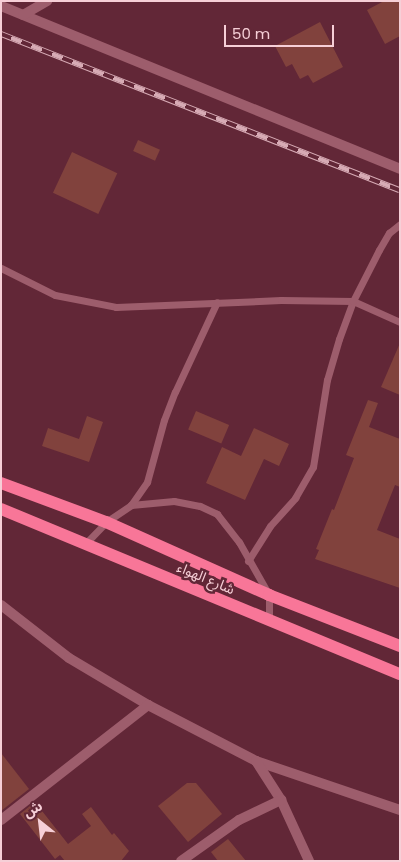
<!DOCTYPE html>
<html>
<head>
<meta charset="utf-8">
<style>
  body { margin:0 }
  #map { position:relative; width:401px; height:862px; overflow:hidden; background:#622737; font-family:Poppins,"Noto Sans Arabic",sans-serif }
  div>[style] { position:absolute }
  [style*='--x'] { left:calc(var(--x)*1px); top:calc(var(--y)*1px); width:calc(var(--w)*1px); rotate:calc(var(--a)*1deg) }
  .building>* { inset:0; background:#81423d; transform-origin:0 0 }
  .service>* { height:7px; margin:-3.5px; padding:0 3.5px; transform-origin:3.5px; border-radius:3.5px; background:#9d5d6c }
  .minor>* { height:10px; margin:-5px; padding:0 5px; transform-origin:5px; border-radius:5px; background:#9d5d6c }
  .primary>* { height:12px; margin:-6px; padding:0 6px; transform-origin:6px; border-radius:6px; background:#f87698 }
  .rail>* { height:5.5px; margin-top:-2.75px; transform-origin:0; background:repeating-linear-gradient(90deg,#622737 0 11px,#d7abb5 0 22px); box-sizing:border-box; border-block:1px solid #d7abb5 }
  span { translate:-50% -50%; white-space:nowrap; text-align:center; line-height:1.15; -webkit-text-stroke:5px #622737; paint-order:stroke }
  .street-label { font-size:14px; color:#f6cfd7 }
  .frame { position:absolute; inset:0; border:2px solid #f6cfd7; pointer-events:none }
  .north { position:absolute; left:15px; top:797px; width:50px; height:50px; -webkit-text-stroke:4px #622737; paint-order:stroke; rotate:331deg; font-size:14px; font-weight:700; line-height:20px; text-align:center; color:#f6cfd7 }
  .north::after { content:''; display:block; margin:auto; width:18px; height:22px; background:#f6cfd7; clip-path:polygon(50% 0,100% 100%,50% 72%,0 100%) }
  .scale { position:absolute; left:224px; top:25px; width:110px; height:22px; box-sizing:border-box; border:2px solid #f6cfd7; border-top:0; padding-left:6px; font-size:15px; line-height:18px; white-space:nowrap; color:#f6cfd7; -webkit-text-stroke:4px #622737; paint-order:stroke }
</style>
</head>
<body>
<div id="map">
  <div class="building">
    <div style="clip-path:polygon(384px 1px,400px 1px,400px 36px,385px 44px,367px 10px)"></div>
    <div style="clip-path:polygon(320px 22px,343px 67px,313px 83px,308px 75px,300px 79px,292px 64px,286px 67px,275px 46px)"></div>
    <div style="left:138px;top:140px;width:24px;height:12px;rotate:24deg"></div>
    <div style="left:72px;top:152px;width:50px;height:45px;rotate:25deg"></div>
    <div style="clip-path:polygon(400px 343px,400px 395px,381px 387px)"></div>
    <div style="clip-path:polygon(368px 400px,378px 403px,369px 427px,400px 439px,400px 487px,395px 485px,377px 530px,400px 539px,400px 588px,315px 559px,319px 550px,316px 549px,332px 509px,334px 510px,354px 458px,346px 455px)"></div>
    <div style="left:196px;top:411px;width:36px;height:20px;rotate:23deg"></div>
    <div style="clip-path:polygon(87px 416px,103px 422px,89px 462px,42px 446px,48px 428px,79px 439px)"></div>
    <div style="clip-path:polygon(254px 428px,289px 444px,279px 466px,264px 459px,245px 500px,206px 483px,222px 447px,241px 456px)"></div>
    <div style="clip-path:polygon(1px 753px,29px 789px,1px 811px)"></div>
    <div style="clip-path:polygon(187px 783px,196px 783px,222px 814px,188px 842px,158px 806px)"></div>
    <div style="clip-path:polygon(35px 802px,68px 844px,91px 826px,82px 814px,91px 807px,112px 835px,114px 833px,129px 851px,121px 861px,65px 861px,60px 855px,55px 859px,20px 814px)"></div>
    <div style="clip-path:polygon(228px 839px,246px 861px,218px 861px,211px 852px)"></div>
  </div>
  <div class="service">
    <div style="--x:1;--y:268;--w:60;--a:26.6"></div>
    <div style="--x:55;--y:295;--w:62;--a:11.1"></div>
    <div style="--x:116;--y:307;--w:165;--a:-2.4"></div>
    <div style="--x:281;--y:300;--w:72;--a:0.8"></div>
    <div style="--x:353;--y:301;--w:51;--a:24.1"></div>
    <div style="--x:131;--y:505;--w:43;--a:-5.3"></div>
    <div style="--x:174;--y:501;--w:26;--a:11"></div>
    <div style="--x:200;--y:506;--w:19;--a:25"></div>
    <div style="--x:217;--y:514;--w:36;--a:52"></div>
    <div style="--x:239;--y:542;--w:61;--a:60.5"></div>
    <div style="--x:269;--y:595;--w:26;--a:90"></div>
    <div style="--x:86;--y:543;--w:29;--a:-46"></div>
    <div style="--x:106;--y:522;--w:30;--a:-34"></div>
    <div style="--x:131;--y:505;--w:28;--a:-55"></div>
    <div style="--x:147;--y:482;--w:64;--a:-74.7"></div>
    <div style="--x:164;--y:420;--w:30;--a:-69"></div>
    <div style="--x:175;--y:392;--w:99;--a:-65"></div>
    <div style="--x:248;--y:561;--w:41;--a:-57.8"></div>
    <div style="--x:270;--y:526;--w:38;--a:-48"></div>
    <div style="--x:295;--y:498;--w:36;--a:-60"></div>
    <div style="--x:313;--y:467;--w:88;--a:-80.9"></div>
    <div style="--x:327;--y:380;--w:43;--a:-73.7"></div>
    <div style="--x:339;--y:339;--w:40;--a:-69.8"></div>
    <div style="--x:353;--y:301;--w:57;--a:-63"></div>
    <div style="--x:379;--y:250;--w:20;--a:-60"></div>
    <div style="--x:389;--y:233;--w:14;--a:-39"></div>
  </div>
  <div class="minor">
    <div style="--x:1;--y:6;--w:431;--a:22.2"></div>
    <div style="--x:23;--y:15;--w:28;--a:-30"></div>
    <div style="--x:1;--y:605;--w:86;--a:37.9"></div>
    <div style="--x:69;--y:658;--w:92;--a:30.7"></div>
    <div style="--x:148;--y:705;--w:122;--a:27.4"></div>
    <div style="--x:256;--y:761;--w:152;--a:18.8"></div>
    <div style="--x:256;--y:761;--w:46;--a:57.3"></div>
    <div style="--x:281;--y:800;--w:67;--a:65.3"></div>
    <div style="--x:1;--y:820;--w:187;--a:-38"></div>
    <div style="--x:181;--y:861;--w:71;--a:-35.3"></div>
    <div style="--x:239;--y:820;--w:47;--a:-25.5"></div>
  </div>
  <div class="primary">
    <div style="--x:1;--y:483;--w:112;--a:20.4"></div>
    <div style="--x:106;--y:522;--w:179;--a:24.1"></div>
    <div style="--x:269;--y:595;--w:141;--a:21.3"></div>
    <div style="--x:1;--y:509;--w:432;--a:22.5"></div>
  </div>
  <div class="rail">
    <div style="--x:1;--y:34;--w:428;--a:21.4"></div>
  </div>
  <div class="street-label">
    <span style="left:206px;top:578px;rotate:23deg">شارع الهواء</span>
  </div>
  <div class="frame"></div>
  <div class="north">ش</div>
  <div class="scale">50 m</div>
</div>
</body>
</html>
